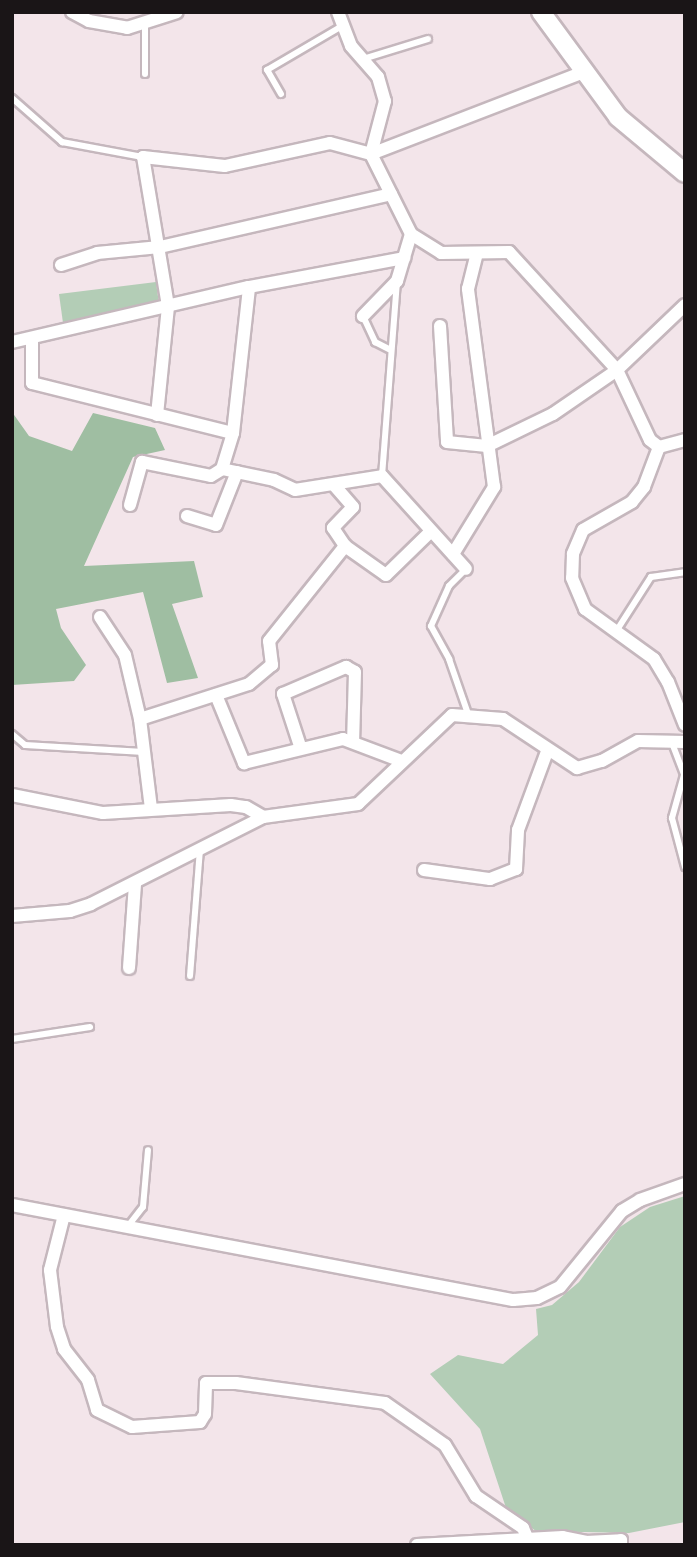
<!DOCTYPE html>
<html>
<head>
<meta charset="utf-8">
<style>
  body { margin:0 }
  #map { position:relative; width:697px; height:1557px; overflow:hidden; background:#f3e5ea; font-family:"DejaVu Sans",sans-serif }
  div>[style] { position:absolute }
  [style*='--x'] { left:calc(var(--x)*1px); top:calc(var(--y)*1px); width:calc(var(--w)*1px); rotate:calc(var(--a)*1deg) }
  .green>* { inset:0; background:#b3cdb6 }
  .forest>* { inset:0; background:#9fbea2 }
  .roads { filter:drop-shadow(2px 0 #c5b7bd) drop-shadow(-2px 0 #c5b7bd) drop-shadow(0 2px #c5b7bd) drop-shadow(0 -2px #c5b7bd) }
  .lane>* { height:6px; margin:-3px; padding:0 3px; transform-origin:3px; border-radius:3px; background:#fff }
  .street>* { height:12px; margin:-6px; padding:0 6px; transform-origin:6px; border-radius:6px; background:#fff }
  .secondary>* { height:18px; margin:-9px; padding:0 9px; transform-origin:9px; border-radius:9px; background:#fff }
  span { translate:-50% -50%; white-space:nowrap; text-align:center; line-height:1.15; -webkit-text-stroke:6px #fff; paint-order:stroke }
  .frame { position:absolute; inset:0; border:14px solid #1a1517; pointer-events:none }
</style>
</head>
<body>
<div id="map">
  <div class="green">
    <div style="clip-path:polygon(156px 282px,159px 304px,63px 323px,59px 294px)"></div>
    <div style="clip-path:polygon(685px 1196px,685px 1522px,629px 1533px,536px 1531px,507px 1511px,480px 1429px,430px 1374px,458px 1355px,503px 1364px,538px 1335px,536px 1309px,552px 1305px,579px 1282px,620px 1227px,650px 1207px)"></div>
  </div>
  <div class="forest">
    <div style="clip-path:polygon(12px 412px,29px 436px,72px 451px,93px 413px,155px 428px,165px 450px,133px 457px,84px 566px,194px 561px,203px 597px,172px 604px,198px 678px,167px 683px,143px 592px,56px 609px,61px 628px,86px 665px,74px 681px,12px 685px)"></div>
  </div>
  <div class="roads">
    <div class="lane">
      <div style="--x:363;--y:59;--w:68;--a:-17.1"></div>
      <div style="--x:145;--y:74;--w:48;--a:-90"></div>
      <div style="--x:281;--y:94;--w:28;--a:-120"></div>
      <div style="--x:267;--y:70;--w:87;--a:-30.4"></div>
      <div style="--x:12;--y:98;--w:67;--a:41.3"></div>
      <div style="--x:62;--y:142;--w:82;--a:10.5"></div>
      <div style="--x:363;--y:316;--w:29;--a:65"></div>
      <div style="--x:375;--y:342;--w:16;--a:27"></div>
      <div style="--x:382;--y:476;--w:194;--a:-85.6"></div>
      <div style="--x:466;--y:569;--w:24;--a:135"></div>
      <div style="--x:449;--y:586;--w:44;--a:114.2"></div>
      <div style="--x:431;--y:626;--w:38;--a:61"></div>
      <div style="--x:449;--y:659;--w:58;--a:70.9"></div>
      <div style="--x:617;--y:630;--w:63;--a:-57.3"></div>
      <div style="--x:651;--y:577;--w:34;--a:-8"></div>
      <div style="--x:12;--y:734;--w:17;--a:40"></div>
      <div style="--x:25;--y:745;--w:119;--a:3.4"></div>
      <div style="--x:672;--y:743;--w:34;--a:69"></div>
      <div style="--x:684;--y:775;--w:45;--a:105.6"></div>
      <div style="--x:672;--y:818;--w:51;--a:75.1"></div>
      <div style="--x:190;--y:976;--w:126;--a:-85.5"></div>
      <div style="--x:12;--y:1039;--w:79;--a:-8.7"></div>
      <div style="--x:128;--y:1226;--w:24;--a:-52"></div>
      <div style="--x:143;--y:1207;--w:57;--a:-85"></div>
    </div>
    <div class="street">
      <div style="--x:72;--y:12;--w:19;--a:28"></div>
      <div style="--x:89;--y:21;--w:39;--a:10"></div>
      <div style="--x:127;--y:28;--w:52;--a:-17.7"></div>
      <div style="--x:338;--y:12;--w:36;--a:69"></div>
      <div style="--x:351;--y:46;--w:41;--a:48.9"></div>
      <div style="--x:378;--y:77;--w:25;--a:74"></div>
      <div style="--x:385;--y:101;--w:55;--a:104.8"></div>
      <div style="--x:371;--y:154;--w:89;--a:63.4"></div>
      <div style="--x:411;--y:234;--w:49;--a:106.6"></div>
      <div style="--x:397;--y:281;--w:49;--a:134.2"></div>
      <div style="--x:411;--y:234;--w:36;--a:32"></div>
      <div style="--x:441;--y:253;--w:68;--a:-0.8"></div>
      <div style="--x:509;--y:252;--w:160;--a:47.5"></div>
      <div style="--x:617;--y:370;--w:77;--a:64.8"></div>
      <div style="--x:650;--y:440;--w:11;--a:38"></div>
      <div style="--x:659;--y:447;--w:27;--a:-15"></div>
      <div style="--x:61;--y:265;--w:38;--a:-18"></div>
      <div style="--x:97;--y:253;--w:63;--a:-5.4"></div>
      <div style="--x:160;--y:247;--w:237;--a:-12.9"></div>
      <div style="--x:440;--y:326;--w:116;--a:86.5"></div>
      <div style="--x:447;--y:442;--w:40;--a:5.7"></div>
      <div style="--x:487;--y:446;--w:73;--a:-25.9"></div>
      <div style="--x:553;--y:414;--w:78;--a:-34.5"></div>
      <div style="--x:617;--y:370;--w:94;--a:-43.7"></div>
      <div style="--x:32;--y:338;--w:45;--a:90"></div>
      <div style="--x:32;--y:383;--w:207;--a:14"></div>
      <div style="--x:12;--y:342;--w:243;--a:-13.1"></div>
      <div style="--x:249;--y:287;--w:158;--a:-10.6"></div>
      <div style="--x:157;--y:415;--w:110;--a:-84.2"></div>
      <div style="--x:168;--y:306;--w:151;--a:-99.5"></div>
      <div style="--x:143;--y:157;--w:82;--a:6.3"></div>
      <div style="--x:225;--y:166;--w:107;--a:-12.4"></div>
      <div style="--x:330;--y:143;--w:42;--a:15"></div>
      <div style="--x:371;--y:154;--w:227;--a:-21.1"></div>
      <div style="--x:659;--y:447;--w:43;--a:110.6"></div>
      <div style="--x:644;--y:487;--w:19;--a:129"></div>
      <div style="--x:632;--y:502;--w:56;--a:150.3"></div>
      <div style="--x:583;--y:530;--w:26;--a:113"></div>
      <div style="--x:573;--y:554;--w:24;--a:92"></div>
      <div style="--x:572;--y:578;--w:34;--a:67"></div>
      <div style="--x:585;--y:609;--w:85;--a:35.9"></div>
      <div style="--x:654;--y:659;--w:27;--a:59"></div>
      <div style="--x:668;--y:682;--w:46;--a:68.4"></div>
      <div style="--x:222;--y:469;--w:53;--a:11.9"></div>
      <div style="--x:274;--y:480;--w:23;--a:25"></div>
      <div style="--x:295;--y:490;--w:88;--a:-9.1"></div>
      <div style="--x:382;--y:476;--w:125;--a:47.9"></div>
      <div style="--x:334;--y:485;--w:29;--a:49"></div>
      <div style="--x:353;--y:507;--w:29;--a:134"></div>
      <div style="--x:333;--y:528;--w:22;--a:56"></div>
      <div style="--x:345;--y:546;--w:50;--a:35.3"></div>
      <div style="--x:386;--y:575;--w:62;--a:-44.3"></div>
      <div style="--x:130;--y:505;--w:45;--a:-74.4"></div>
      <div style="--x:142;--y:462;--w:70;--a:11.5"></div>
      <div style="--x:211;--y:476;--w:13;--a:-32"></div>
      <div style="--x:222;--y:469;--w:38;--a:-73"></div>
      <div style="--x:233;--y:433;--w:147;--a:-83.7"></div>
      <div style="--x:187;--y:516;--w:30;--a:17"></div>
      <div style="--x:216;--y:525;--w:57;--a:-68.4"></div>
      <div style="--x:453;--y:554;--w:79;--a:-58.5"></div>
      <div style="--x:494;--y:487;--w:200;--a:-97.5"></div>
      <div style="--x:468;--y:289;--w:36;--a:-76"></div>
      <div style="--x:100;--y:617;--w:45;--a:56.7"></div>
      <div style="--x:125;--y:655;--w:66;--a:76.8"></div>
      <div style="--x:140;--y:719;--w:91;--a:83"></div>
      <div style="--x:216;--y:695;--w:74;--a:67.6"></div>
      <div style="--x:244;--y:763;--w:102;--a:-13.6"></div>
      <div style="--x:343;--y:739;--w:60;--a:20.6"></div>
      <div style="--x:140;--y:719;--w:114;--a:-17.8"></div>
      <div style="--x:249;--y:684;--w:30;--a:-40"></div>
      <div style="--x:272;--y:665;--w:24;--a:-97"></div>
      <div style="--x:269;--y:641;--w:122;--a:-51.3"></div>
      <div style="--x:300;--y:746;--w:55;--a:-108.1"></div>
      <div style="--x:283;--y:694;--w:69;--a:-23.2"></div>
      <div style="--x:346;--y:667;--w:10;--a:29"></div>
      <div style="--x:355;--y:672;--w:70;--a:91.6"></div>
      <div style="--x:12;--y:795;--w:93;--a:11.2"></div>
      <div style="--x:103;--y:813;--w:128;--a:-3.6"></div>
      <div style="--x:231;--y:805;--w:15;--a:8"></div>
      <div style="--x:246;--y:807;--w:20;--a:30"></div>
      <div style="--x:424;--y:870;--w:67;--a:7.8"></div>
      <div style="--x:490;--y:879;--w:28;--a:-21"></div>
      <div style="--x:516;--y:869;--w:39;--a:-87"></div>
      <div style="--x:518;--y:830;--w:86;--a:-69.7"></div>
      <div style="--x:12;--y:916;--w:58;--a:-4.9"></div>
      <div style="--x:70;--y:911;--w:22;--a:-18"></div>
      <div style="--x:91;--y:904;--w:193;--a:-26.8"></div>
      <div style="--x:263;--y:817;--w:96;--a:-7.8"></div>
      <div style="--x:358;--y:804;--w:129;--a:-43.4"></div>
      <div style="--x:452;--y:715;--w:51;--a:4.5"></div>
      <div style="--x:503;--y:719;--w:89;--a:33.5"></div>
      <div style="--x:577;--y:768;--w:26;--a:-16"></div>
      <div style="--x:602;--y:761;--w:41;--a:-29.1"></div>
      <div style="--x:638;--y:741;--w:47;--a:1.2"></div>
      <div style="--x:129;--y:968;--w:84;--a:-85.9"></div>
      <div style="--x:12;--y:1205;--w:510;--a:10.74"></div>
      <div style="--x:513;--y:1300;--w:24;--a:-5"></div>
      <div style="--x:537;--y:1298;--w:25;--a:-26"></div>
      <div style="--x:560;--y:1287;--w:98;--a:-50.8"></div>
      <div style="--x:622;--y:1211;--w:21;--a:-31"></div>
      <div style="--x:640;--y:1200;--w:48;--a:-19.6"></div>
      <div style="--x:64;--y:1215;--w:57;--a:104.3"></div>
      <div style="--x:50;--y:1270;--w:57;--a:83"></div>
      <div style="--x:57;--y:1327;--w:23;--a:72"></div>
      <div style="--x:64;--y:1349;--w:39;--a:52"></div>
      <div style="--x:88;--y:1380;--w:31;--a:73"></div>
      <div style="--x:97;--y:1410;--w:39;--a:26"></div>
      <div style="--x:132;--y:1427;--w:68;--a:-4.2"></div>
      <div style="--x:200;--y:1422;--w:9;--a:-58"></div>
      <div style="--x:205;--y:1414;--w:31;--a:-88"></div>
      <div style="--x:206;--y:1383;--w:30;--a:0"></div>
      <div style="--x:236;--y:1383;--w:150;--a:7.6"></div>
      <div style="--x:385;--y:1403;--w:73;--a:35"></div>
      <div style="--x:445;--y:1445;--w:60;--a:58.7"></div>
      <div style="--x:476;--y:1496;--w:57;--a:34.2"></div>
      <div style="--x:523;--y:1528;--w:13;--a:67"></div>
      <div style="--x:417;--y:1545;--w:146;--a:-3.1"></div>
      <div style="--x:563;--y:1537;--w:24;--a:12"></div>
      <div style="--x:586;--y:1542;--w:35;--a:-3"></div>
      <div style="--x:621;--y:1540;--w:5;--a:90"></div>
    </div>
    <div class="secondary">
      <div style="--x:541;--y:12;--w:130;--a:53.7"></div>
      <div style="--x:618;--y:117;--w:87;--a:39.9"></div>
    </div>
  </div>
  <div class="frame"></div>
</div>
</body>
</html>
